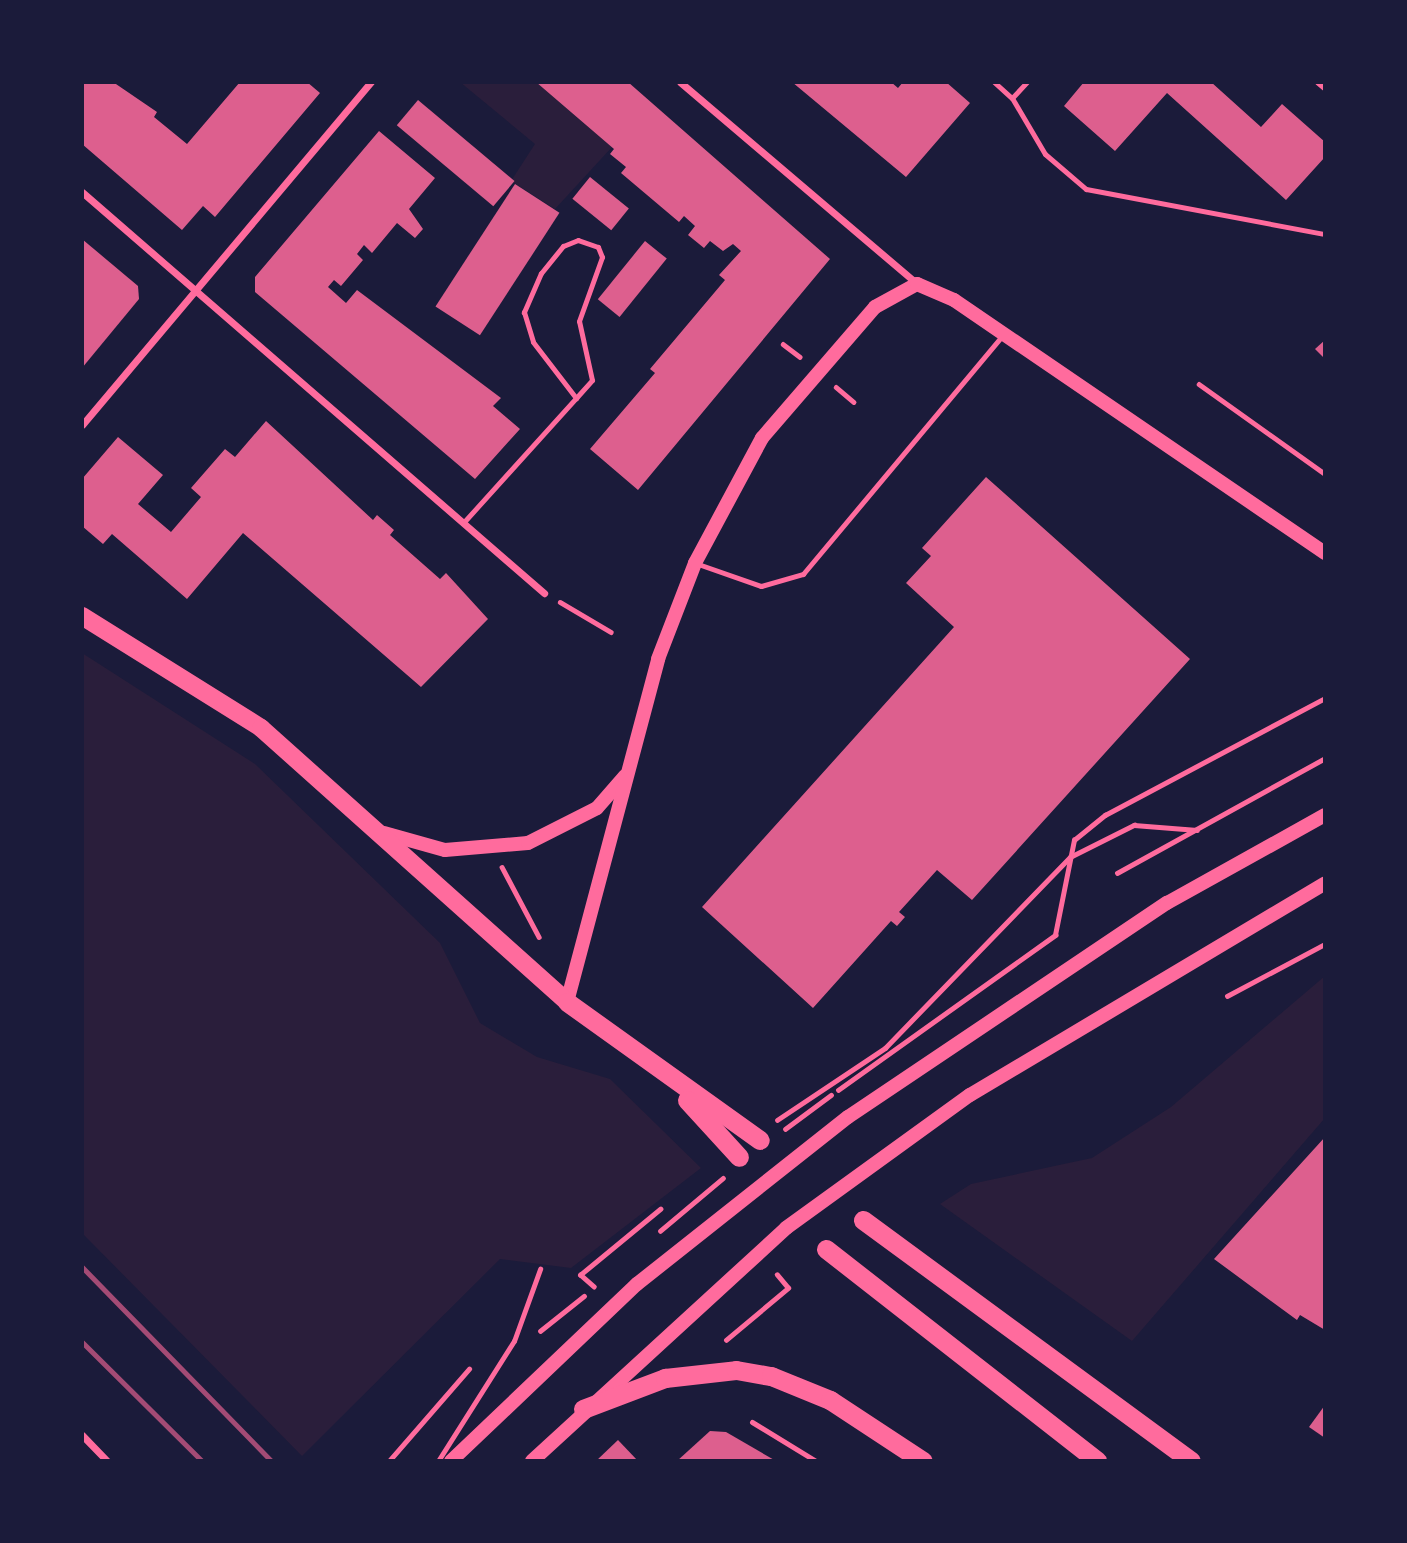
<!DOCTYPE html>
<html>
<head>
<meta charset="utf-8">
<style>
  body { margin:0 }
  #map { position:relative; width:1407px; height:1543px; overflow:hidden; background:#1b1b3a; font-family:Helvetica,sans-serif }
  div>[style] { position:absolute }
  [style*='--x'] { left:calc(var(--x)*1px); top:calc(var(--y)*1px); width:calc(var(--w)*1px); rotate:calc(var(--a)*1deg) }
  .green>* { inset:0; background:#2a1e3b }
  .building>* { inset:0; background:#dd5f8e; transform-origin:0 0 }
  .path>* { height:4.5px; margin:-2.25px; padding:0 2.25px; transform-origin:2.25px; border-radius:2.25px; background:#ff6b9d }
  .service>* { height:5px; margin:-2.5px; padding:0 2.5px; transform-origin:2.5px; border-radius:2.5px; background:#ff6b9d }
  .minor>* { height:7px; margin:-3.5px; padding:0 3.5px; transform-origin:3.5px; border-radius:3.5px; background:#ff6b9d }
  .secondary>* { height:14px; margin:-7px; padding:0 7px; transform-origin:7px; border-radius:7px; background:#ff6b9d }
  .primary>* { height:18px; margin:-9px; padding:0 9px; transform-origin:9px; border-radius:9px; background:#ff6b9d }
  .trunk>* { height:19px; margin:-9.5px; padding:0 9.5px; transform-origin:9.5px; border-radius:9.5px; background:#ff6b9d }
  .rail>* { height:5px; margin:-2.5px; padding:0 2.5px; transform-origin:2.5px; border-radius:2.5px; background:#a44b75 }
  span { translate:-50% -50%; white-space:nowrap; text-align:center; line-height:1.15; -webkit-text-stroke:6px #1b1b3a; paint-order:stroke }
  .frame { position:absolute; inset:0; border:84px solid #1b1b3a; pointer-events:none }
</style>
</head>
<body>
<div id="map">
  <div class="green">
    <div style="clip-path:polygon(460px 82px,538px 82px,613px 146px,555px 209px,511px 181px,535px 144px)"></div>
    <div style="clip-path:polygon(82px 653px,255px 764px,440px 943px,480px 1023px,537px 1057px,610px 1079px,701px 1168px,571px 1268px,500px 1259px,302px 1456px,82px 1233px)"></div>
    <div style="clip-path:polygon(1325px 976px,1325px 1118px,1132px 1341px,940px 1204px,971px 1184px,1092px 1158px,1171px 1107px)"></div>
  </div>
  <div class="building">
    <div style="clip-path:polygon(82px 82px,113px 82px,157px 112px,154px 117px,187px 144px,240px 82px,307px 82px,320px 93px,215px 217px,203px 206px,182px 230px,82px 144px)"></div>
    <div style="clip-path:polygon(536px 82px,628px 82px,830px 259px,638px 490px,590px 449px,655px 373px,650px 369px,725px 280px,719px 275px,741px 251px,733px 244px,723px 251px,710px 241px,704px 248px,688px 235px,695px 226px,684px 216px,679px 222px,621px 173px,626px 167px,610px 154px,614px 149px)"></div>
    <div style="clip-path:polygon(792px 82px,891px 82px,898px 88px,903px 82px,946px 82px,970px 103px,906px 177px)"></div>
    <div style="clip-path:polygon(1084px 82px,1211px 82px,1261px 127px,1282px 104px,1325px 142px,1325px 157px,1286px 200px,1167px 93px,1115px 151px,1064px 106px)"></div>
    <div style="left:418px;top:100px;width:126px;height:33px;rotate:40deg"></div>
    <div style="clip-path:polygon(379px 131px,435px 178px,409px 209px,423px 229px,415px 238px,397px 223px,372px 253px,364px 245px,357px 254px,363px 260px,341px 286px,334px 280px,328px 287px,346px 303px,357px 290px,501px 398px,493px 406px,520px 429px,475px 479px,255px 292px,255px 277px)"></div>
    <div style="left:590px;top:177px;width:50px;height:28px;rotate:39deg"></div>
    <div style="left:515px;top:184px;width:53px;height:146px;rotate:33deg"></div>
    <div style="clip-path:polygon(82px 239px,138px 286px,139px 299px,82px 368px)"></div>
    <div style="left:645px;top:241px;width:28px;height:75px;rotate:39deg"></div>
    <div style="clip-path:polygon(1325px 340px,1325px 359px,1315px 349px)"></div>
    <div style="clip-path:polygon(266px 421px,373px 520px,377px 515px,394px 530px,390px 535px,440px 579px,446px 573px,488px 619px,421px 687px,243px 533px,187px 599px,112px 534px,103px 544px,82px 526px,82px 479px,118px 437px,163px 475px,138px 504px,171px 532px,201px 497px,191px 488px,225px 449px,235px 457px)"></div>
    <div style="clip-path:polygon(986px 477px,1190px 659px,972px 900px,937px 870px,899px 912px,905px 917px,897px 926px,891px 921px,813px 1008px,702px 907px,954px 627px,906px 583px,931px 556px,922px 548px)"></div>
    <div style="clip-path:polygon(1325px 1137px,1325px 1330px,1300px 1315px,1297px 1320px,1214px 1259px)"></div>
    <div style="clip-path:polygon(1325px 1405px,1325px 1438px,1309px 1427px)"></div>
    <div style="clip-path:polygon(710px 1431px,726px 1432px,776px 1461px,677px 1461px)"></div>
    <div style="clip-path:polygon(618px 1440px,638px 1461px,596px 1461px)"></div>
  </div>
  <div class="path">
    <div style="--x:783;--y:344;--w:21;--a:37"></div>
    <div style="--x:1199;--y:384;--w:155;--a:35.5"></div>
    <div style="--x:836;--y:387;--w:23;--a:40"></div>
    <div style="--x:560;--y:602;--w:59;--a:30.5"></div>
    <div style="--x:502;--y:867;--w:79;--a:62.1"></div>
    <div style="--x:1117;--y:873;--w:238;--a:-28.9"></div>
    <div style="--x:1227;--y:996;--w:111;--a:-28"></div>
    <div style="--x:838;--y:1090;--w:267;--a:-35.5"></div>
    <div style="--x:1055;--y:935;--w:97;--a:-78.7"></div>
    <div style="--x:1074;--y:840;--w:40;--a:-39"></div>
    <div style="--x:1105;--y:815;--w:249;--a:-28"></div>
    <div style="--x:777;--y:1120;--w:130;--a:-33.7"></div>
    <div style="--x:885;--y:1048;--w:266;--a:-45.9"></div>
    <div style="--x:1070;--y:857;--w:72;--a:-26.6"></div>
    <div style="--x:1134;--y:825;--w:63;--a:4.5"></div>
    <div style="--x:785;--y:1129;--w:57;--a:-36.5"></div>
    <div style="--x:660;--y:1231;--w:82;--a:-40.1"></div>
    <div style="--x:594;--y:1287;--w:18;--a:-139"></div>
    <div style="--x:580;--y:1275;--w:104;--a:-39.5"></div>
    <div style="--x:540;--y:1331;--w:56;--a:-38.5"></div>
    <div style="--x:726;--y:1340;--w:81;--a:-40"></div>
    <div style="--x:788;--y:1288;--w:17;--a:-130"></div>
    <div style="--x:389;--y:1461;--w:122;--a:-49"></div>
  </div>
  <div class="service">
    <div style="--x:994;--y:82;--w:24;--a:42"></div>
    <div style="--x:1012;--y:98;--w:22;--a:-47"></div>
    <div style="--x:1317;--y:82;--w:11;--a:41"></div>
    <div style="--x:1012;--y:98;--w:65;--a:59.5"></div>
    <div style="--x:1045;--y:154;--w:54;--a:40.5"></div>
    <div style="--x:1086;--y:189;--w:243;--a:10.7"></div>
    <div style="--x:463;--y:523;--w:169;--a:-47.9"></div>
    <div style="--x:576;--y:398;--w:24;--a:-48"></div>
    <div style="--x:592;--y:380;--w:60;--a:-102.4"></div>
    <div style="--x:579;--y:321;--w:68;--a:-70.2"></div>
    <div style="--x:602;--y:257;--w:11;--a:-112"></div>
    <div style="--x:598;--y:247;--w:21;--a:-161"></div>
    <div style="--x:578;--y:240;--w:16;--a:158"></div>
    <div style="--x:563;--y:246;--w:35;--a:129"></div>
    <div style="--x:541;--y:273;--w:43;--a:113.6"></div>
    <div style="--x:524;--y:312;--w:31;--a:73"></div>
    <div style="--x:533;--y:342;--w:71;--a:52.5"></div>
    <div style="--x:698;--y:564;--w:67;--a:19.2"></div>
    <div style="--x:761;--y:586;--w:44;--a:-15.9"></div>
    <div style="--x:803;--y:574;--w:312;--a:-50.1"></div>
    <div style="--x:752;--y:1422;--w:75;--a:31.4"></div>
    <div style="--x:438;--y:1461;--w:142;--a:-57.7"></div>
    <div style="--x:514;--y:1341;--w:77;--a:-70.1"></div>
  </div>
  <div class="minor">
    <div style="--x:680;--y:82;--w:310;--a:40.4"></div>
    <div style="--x:82;--y:192;--w:612;--a:40.96"></div>
    <div style="--x:82;--y:425;--w:449;--a:-49.9"></div>
    <div style="--x:82;--y:1435;--w:36;--a:46"></div>
  </div>
  <div class="secondary">
    <div style="--x:384;--y:833;--w:63;--a:15.6"></div>
    <div style="--x:445;--y:850;--w:83;--a:-4.8"></div>
    <div style="--x:528;--y:843;--w:77;--a:-26.9"></div>
    <div style="--x:597;--y:808;--w:43;--a:-48.8"></div>
    <div style="--x:567;--y:1002;--w:355;--a:-75.1"></div>
    <div style="--x:658;--y:659;--w:103;--a:-68.9"></div>
    <div style="--x:695;--y:563;--w:142;--a:-61.8"></div>
    <div style="--x:762;--y:438;--w:173;--a:-49.2"></div>
    <div style="--x:875;--y:307;--w:48;--a:-28.7"></div>
    <div style="--x:917;--y:284;--w:40;--a:23.4"></div>
    <div style="--x:954;--y:300;--w:449;--a:34.3"></div>
    <div style="--x:451;--y:1461;--w:257;--a:-43.6"></div>
    <div style="--x:637;--y:1284;--w:269;--a:-38.4"></div>
    <div style="--x:848;--y:1117;--w:384;--a:-33.9"></div>
    <div style="--x:1167;--y:903;--w:181;--a:-29.1"></div>
    <div style="--x:532;--y:1461;--w:345;--a:-42.5"></div>
    <div style="--x:786;--y:1228;--w:227;--a:-35.9"></div>
    <div style="--x:970;--y:1095;--w:413;--a:-30.8"></div>
  </div>
  <div class="primary">
    <div style="--x:82;--y:616;--w:211;--a:32"></div>
    <div style="--x:261;--y:728;--w:411;--a:41.8"></div>
  </div>
  <div class="trunk">
    <div style="--x:567;--y:1002;--w:237;--a:35.6"></div>
    <div style="--x:687;--y:1100;--w:77;--a:47.6"></div>
    <div style="--x:863;--y:1220;--w:407;--a:36.3"></div>
    <div style="--x:826;--y:1249;--w:344;--a:38"></div>
    <div style="--x:583;--y:1409;--w:88;--a:-20.7"></div>
    <div style="--x:665;--y:1378;--w:71;--a:-6.4"></div>
    <div style="--x:736;--y:1370;--w:36;--a:10"></div>
    <div style="--x:771;--y:1376;--w:64;--a:22.1"></div>
    <div style="--x:830;--y:1400;--w:111;--a:33.3"></div>
  </div>
  <div class="rail">
    <div style="--x:82;--y:1267;--w:271;--a:45.7"></div>
    <div style="--x:82;--y:1342;--w:169;--a:44.8"></div>
  </div>
  <div class="frame"></div>
</div>
</body>
</html>
